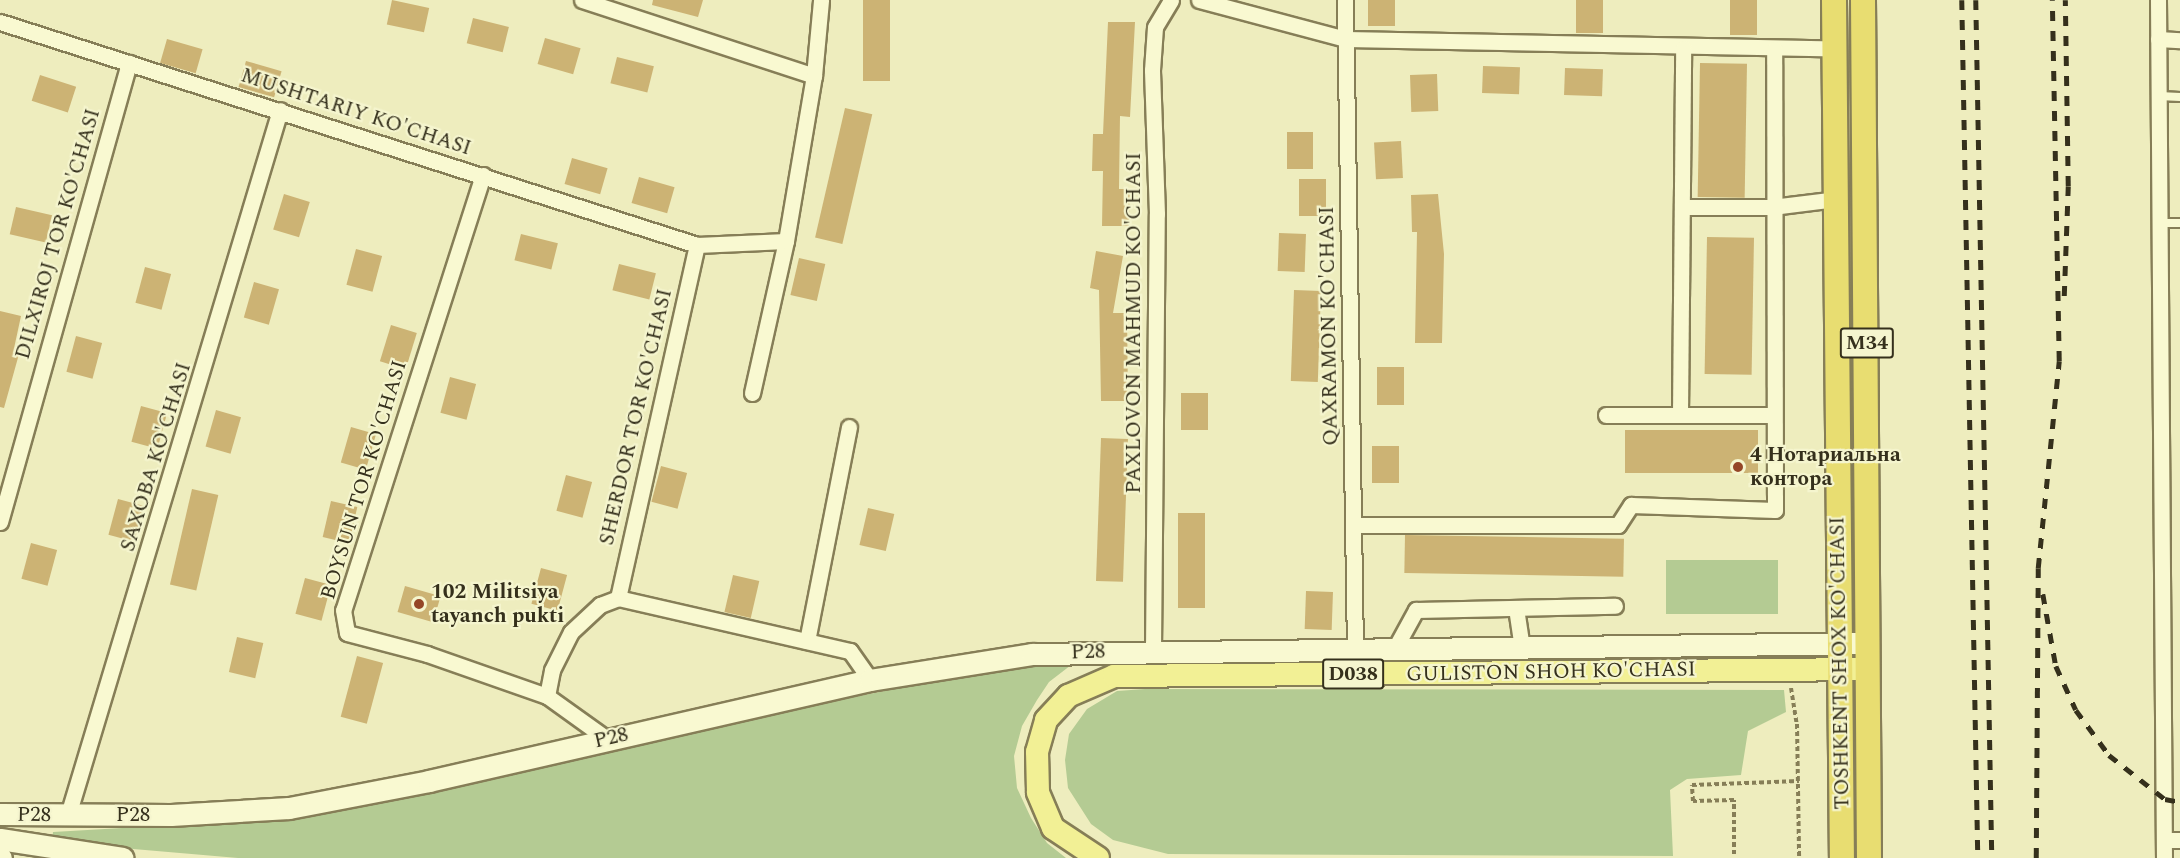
<!DOCTYPE html>
<html>
<head>
<meta charset="utf-8">
<style>
  body { margin:0 }
  #map { position:relative; width:2180px; height:858px; overflow:hidden; background:#eeedbe; font-family:Spectral,serif }
  div>[style] { position:absolute }
  [style*='--x'] { left:calc(var(--x)*1px); top:calc(var(--y)*1px); width:calc(var(--w)*1px); rotate:calc(var(--a)*1deg) }
  .green>* { inset:0; background:#b4cb93; transform-origin:0 0 }
  .building>* { inset:0; background:#ccb374; transform-origin:0 0 }
  .path>* { height:4px; margin-top:-2px; transform-origin:0; background:repeating-linear-gradient(90deg,#867e57 0 4.5px,transparent 0 7.5px) }
  .roads { filter:drop-shadow(2px 0 #867e57) drop-shadow(-2px 0 #867e57) drop-shadow(0 2px #867e57) drop-shadow(0 -2px #867e57) }
  .service>* { height:8px; margin:-4px; padding:0 4px; transform-origin:4px; border-radius:4px; background:#f9f9d1 }
  .minor>* { height:15px; margin:-7.5px; padding:0 7.5px; transform-origin:7.5px; border-radius:7.5px; background:#f9f9d1 }
  .secondary>* { height:21px; margin:-10.5px; padding:0 10.5px; transform-origin:10.5px; border-radius:10.5px; background:#f9f9d1 }
  .primary>* { height:22px; margin:-11px; padding:0 11px; transform-origin:11px; border-radius:11px; background:#f2f095 }
  .trunk>* { height:24px; margin:-12px; padding:0 12px; transform-origin:12px; border-radius:12px; background:#e8dd71 }
  .rail>* { height:4.5px; margin-top:-2.25px; transform-origin:0; background:repeating-linear-gradient(90deg,#35301c 0 10px,transparent 0 20px) }
  .dots>* { width:16px; height:16px; translate:-50% -50%; box-sizing:border-box; border:3px solid #f5f5ce; border-radius:50% }
  span { translate:-50% -50%; white-space:nowrap; text-align:center; line-height:1.15; -webkit-text-stroke:4.5px #f5f5ce; paint-order:stroke }
  .shield-label span { padding:2px 4px; background:#f5f5ce; border:2px solid; border-radius:4px; -webkit-text-stroke-width:0 }
  .shield-label { font-size:20px; color:#35301c; font-weight:700 }
  .street-label { font-size:21px; color:#35301c }
  .poi-label { font-size:21px; color:#35301c; font-weight:700 }
  .left { translate:0 -50%; text-align:left }
</style>
</head>
<body>
<div id="map">
  <div class="green">
    <div style="left:1778px;top:560px;width:54px;height:112px;rotate:90deg"></div>
    <div style="clip-path:polygon(1034px 661px,1075px 662px,1049px 682px,1037px 700px,1022px 726px,1014px 756px,1017px 788px,1031px 818px,1047px 843px,1066px 858px,238px 858px,52px 842px,53px 832px,293px 818px,443px 789px,629px 742px)"></div>
    <div style="clip-path:polygon(1145px 689px,1784px 690px,1786px 712px,1748px 731px,1741px 775px,1687px 779px,1670px 790px,1673px 856px,1168px 854px,1113px 840px,1091px 824px,1068px 788px,1065px 760px,1069px 734px,1087px 709px,1117px 691px)"></div>
  </div>
  <div class="building">
    <div style="left:392px;top:0;width:38px;height:25px;rotate:12deg"></div>
    <div style="clip-path:polygon(653px 0,703px 0,698px 17px,652px 5px)"></div>
    <div style="left:863px;top:0;width:27px;height:81px"></div>
    <div style="left:1368px;top:0;width:27px;height:26px"></div>
    <div style="left:1576px;top:0;width:27px;height:33px"></div>
    <div style="left:1730px;top:0;width:27px;height:35px"></div>
    <div style="left:473px;top:18px;width:37px;height:26px;rotate:14deg"></div>
    <div style="clip-path:polygon(1108px 22px,1135px 22px,1130px 117px,1120px 116px,1119px 189px,1130px 189px,1129px 226px,1102px 226px,1103px 171px,1092px 171px,1093px 134px,1103px 134px)"></div>
    <div style="left:545px;top:38px;width:37px;height:27px;rotate:16deg"></div>
    <div style="left:167px;top:39px;width:37px;height:25px;rotate:16deg"></div>
    <div style="left:617px;top:57px;width:38px;height:27px;rotate:14deg"></div>
    <div style="left:246px;top:61px;width:37px;height:27px;rotate:16deg"></div>
    <div style="left:1700px;top:63px;width:47px;height:134px;rotate:1deg"></div>
    <div style="left:1483px;top:66px;width:37px;height:27px;rotate:2deg"></div>
    <div style="left:1565px;top:68px;width:38px;height:27px;rotate:2deg"></div>
    <div style="left:1437px;top:74px;width:37px;height:27px;rotate:88deg"></div>
    <div style="left:40px;top:75px;width:38px;height:27px;rotate:18deg"></div>
    <div style="left:845px;top:108px;width:28px;height:133px;rotate:13deg"></div>
    <div style="left:1287px;top:132px;width:26px;height:37px"></div>
    <div style="left:1401px;top:141px;width:37px;height:27px;rotate:87deg"></div>
    <div style="left:572px;top:158px;width:37px;height:27px;rotate:16deg"></div>
    <div style="left:639px;top:177px;width:37px;height:27px;rotate:16deg"></div>
    <div style="left:1299px;top:179px;width:27px;height:37px"></div>
    <div style="left:284px;top:194px;width:27px;height:37px;rotate:17deg"></div>
    <div style="clip-path:polygon(1438px 194px,1444px 254px,1442px 343px,1415px 343px,1417px 232px,1412px 232px,1411px 195px)"></div>
    <div style="left:16px;top:207px;width:37px;height:28px;rotate:13deg"></div>
    <div style="left:1279px;top:233px;width:27px;height:38px;rotate:2deg"></div>
    <div style="left:521px;top:234px;width:38px;height:27px;rotate:14deg"></div>
    <div style="left:1707px;top:237px;width:47px;height:137px;rotate:1deg"></div>
    <div style="left:356px;top:249px;width:27px;height:37px;rotate:15deg"></div>
    <div style="clip-path:polygon(1096px 251px,1123px 256px,1113px 313px,1127px 313px,1128px 401px,1101px 401px,1099px 290px,1090px 288px)"></div>
    <div style="left:799px;top:258px;width:27px;height:38px;rotate:13deg"></div>
    <div style="left:619px;top:264px;width:38px;height:27px;rotate:14deg"></div>
    <div style="left:145px;top:267px;width:27px;height:37px;rotate:15deg"></div>
    <div style="left:254px;top:282px;width:26px;height:37px;rotate:16deg"></div>
    <div style="left:1294px;top:290px;width:27px;height:91px;rotate:2deg"></div>
    <div style="clip-path:polygon(0 311px,21px 316px,13px 353px,19px 354px,4px 408px,0 407px)"></div>
    <div style="left:391px;top:325px;width:27px;height:38px;rotate:17deg"></div>
    <div style="left:76px;top:336px;width:27px;height:37px;rotate:15deg"></div>
    <div style="left:1377px;top:367px;width:27px;height:38px"></div>
    <div style="left:450px;top:377px;width:27px;height:37px;rotate:15deg"></div>
    <div style="left:1181px;top:393px;width:27px;height:37px"></div>
    <div style="left:141px;top:406px;width:27px;height:37px;rotate:15deg"></div>
    <div style="left:216px;top:410px;width:26px;height:38px;rotate:16deg"></div>
    <div style="left:351px;top:427px;width:26px;height:37px;rotate:16deg"></div>
    <div style="left:1625px;top:430px;width:133px;height:43px"></div>
    <div style="left:1101px;top:438px;width:27px;height:143px;rotate:2deg"></div>
    <div style="left:1372px;top:446px;width:27px;height:37px"></div>
    <div style="left:661px;top:466px;width:27px;height:37px;rotate:15deg"></div>
    <div style="left:566px;top:475px;width:27px;height:37px;rotate:15deg"></div>
    <div style="left:192px;top:489px;width:27px;height:98px;rotate:13deg"></div>
    <div style="left:118px;top:499px;width:27px;height:37px;rotate:15deg"></div>
    <div style="left:331px;top:501px;width:27px;height:37px;rotate:13deg"></div>
    <div style="left:868px;top:508px;width:27px;height:38px;rotate:13deg"></div>
    <div style="left:1178px;top:513px;width:27px;height:95px"></div>
    <div style="left:1405px;top:535px;width:219px;height:38px;rotate:1deg"></div>
    <div style="left:31px;top:543px;width:27px;height:37px;rotate:15deg"></div>
    <div style="left:541px;top:568px;width:27px;height:37px;rotate:15deg"></div>
    <div style="left:733px;top:575px;width:27px;height:38px;rotate:13deg"></div>
    <div style="left:305px;top:578px;width:27px;height:37px;rotate:15deg"></div>
    <div style="left:405px;top:586px;width:37px;height:27px;rotate:16deg"></div>
    <div style="left:1306px;top:591px;width:27px;height:38px;rotate:2deg"></div>
    <div style="left:237px;top:637px;width:27px;height:36px;rotate:13deg"></div>
    <div style="left:357px;top:656px;width:27px;height:63px;rotate:15deg"></div>
  </div>
  <div class="path">
    <div style="--x:1791;--y:688;--w:36;--a:81"></div>
    <div style="--x:1797;--y:724;--w:134;--a:89.1"></div>
    <div style="--x:1734;--y:854;--w:54;--a:-90"></div>
    <div style="--x:1734;--y:800;--w:41;--a:178.6"></div>
    <div style="--x:1693;--y:801;--w:16;--a:-94"></div>
    <div style="--x:1692;--y:785;--w:107;--a:-2.1"></div>
  </div>
  <div class="roads">
    <div class="service">
      <div style="--x:2159;--y:96;--w:21;--a:3"></div>
      <div style="--x:2160;--y:223;--w:20;--a:0"></div>
    </div>
    <div class="minor">
      <div style="--x:582;--y:0;--w:244;--a:18.1"></div>
      <div style="--x:1199;--y:0;--w:152;--a:14.9"></div>
      <div style="--x:1346;--y:39;--w:489;--a:1.1"></div>
      <div style="--x:1345;--y:0;--w:651;--a:89.12"></div>
      <div style="--x:2158;--y:0;--w:858;--a:89.6"></div>
      <div style="--x:0;--y:22;--w:732;--a:17.74"></div>
      <div style="--x:697;--y:245;--w:89;--a:-2.6"></div>
      <div style="--x:2158;--y:39;--w:22;--a:3"></div>
      <div style="--x:483;--y:175;--w:457;--a:107.8"></div>
      <div style="--x:343;--y:610;--w:23;--a:80"></div>
      <div style="--x:347;--y:633;--w:83;--a:14.7"></div>
      <div style="--x:427;--y:654;--w:127;--a:19.3"></div>
      <div style="--x:547;--y:696;--w:74;--a:35.6"></div>
      <div style="--x:1682;--y:207;--w:90;--a:0"></div>
      <div style="--x:1772;--y:207;--w:64;--a:-7.1"></div>
      <div style="--x:752;--y:393;--w:156;--a:-77.4"></div>
      <div style="--x:786;--y:241;--w:167;--a:-80.4"></div>
      <div style="--x:814;--y:76;--w:76;--a:-84.7"></div>
      <div style="--x:1606;--y:415;--w:168;--a:0"></div>
      <div style="--x:1680;--y:415;--w:367;--a:-89.5"></div>
      <div style="--x:0;--y:522;--w:477;--a:-74.3"></div>
      <div style="--x:1353;--y:525;--w:265;--a:0"></div>
      <div style="--x:1618;--y:525;--w:24;--a:-57"></div>
      <div style="--x:1631;--y:505;--w:144;--a:2"></div>
      <div style="--x:1775;--y:510;--w:461;--a:-90.1"></div>
      <div style="--x:618;--y:598;--w:362;--a:-77.4"></div>
      <div style="--x:1516;--y:608;--w:40;--a:81.5"></div>
      <div style="--x:807;--y:641;--w:218;--a:-78.9"></div>
      <div style="--x:1153;--y:650;--w:436;--a:-89.5"></div>
      <div style="--x:1157;--y:214;--w:144;--a:-92"></div>
      <div style="--x:1152;--y:70;--w:43;--a:-86"></div>
      <div style="--x:1155;--y:27;--w:31;--a:-59"></div>
      <div style="--x:1394;--y:650;--w:46;--a:-61.2"></div>
      <div style="--x:1416;--y:610;--w:199;--a:-1.2"></div>
      <div style="--x:547;--y:696;--w:26;--a:-79"></div>
      <div style="--x:552;--y:670;--w:42;--a:-63.4"></div>
      <div style="--x:571;--y:632;--w:40;--a:-43"></div>
      <div style="--x:600;--y:605;--w:19;--a:-21"></div>
      <div style="--x:618;--y:598;--w:238;--a:12.9"></div>
      <div style="--x:850;--y:651;--w:35;--a:55"></div>
      <div style="--x:68;--y:815;--w:736;--a:-73.26"></div>
      <div style="--x:2164;--y:840;--w:16;--a:0"></div>
    </div>
    <div class="secondary">
      <div style="--x:0;--y:814;--w:171;--a:0.3"></div>
      <div style="--x:171;--y:815;--w:118;--a:-3.4"></div>
      <div style="--x:289;--y:808;--w:143;--a:-10.9"></div>
      <div style="--x:429;--y:781;--w:452;--a:-12.9"></div>
      <div style="--x:870;--y:680;--w:164;--a:-9.1"></div>
      <div style="--x:1032;--y:654;--w:835;--a:-0.75"></div>
      <div style="--x:0;--y:839;--w:124;--a:8.8"></div>
      <div style="--x:0;--y:858;--w:1;--a:0"></div>
    </div>
    <div class="primary">
      <div style="--x:1098;--y:858;--w:54;--a:-146.3"></div>
      <div style="--x:1053;--y:828;--w:39;--a:-113"></div>
      <div style="--x:1038;--y:792;--w:40;--a:-91.4"></div>
      <div style="--x:1037;--y:752;--w:33;--a:-74"></div>
      <div style="--x:1046;--y:720;--w:33;--a:-47"></div>
      <div style="--x:1068;--y:696;--w:50;--a:-23.5"></div>
      <div style="--x:1114;--y:676;--w:754;--a:-0.53"></div>
    </div>
    <div class="trunk">
      <div style="--x:1834;--y:0;--w:858;--a:89.47"></div>
      <div style="--x:1863;--y:0;--w:858;--a:89.6"></div>
    </div>
  </div>
  <div class="rail">
    <div style="--x:1962;--y:0;--w:858;--a:88.93"></div>
    <div style="--x:1976;--y:0;--w:858;--a:88.93"></div>
    <div style="--x:2064;--y:296;--w:110;--a:-87.9"></div>
    <div style="--x:2068;--y:186;--w:186;--a:-90.9"></div>
    <div style="--x:2043;--y:594;--w:73;--a:79.8"></div>
    <div style="--x:2056;--y:666;--w:48;--a:65.6"></div>
    <div style="--x:2076;--y:710;--w:56;--a:53.7"></div>
    <div style="--x:2109;--y:755;--w:71;--a:38.2"></div>
    <div style="--x:2165;--y:799;--w:15;--a:11"></div>
    <div style="--x:2036;--y:858;--w:290;--a:-89.6"></div>
    <div style="--x:2038;--y:568;--w:208;--a:-84.2"></div>
    <div style="--x:2059;--y:361;--w:361;--a:-91.1"></div>
  </div>
  <div class="dots">
    <div style="left:1738px;top:467px;background:#954627"></div>
    <div style="left:419px;top:604px;background:#954627"></div>
  </div>
  <div class="shield-label">
    <span style="left:1867px;top:343px">M34</span>
    <span style="left:1353px;top:674px">D038</span>
  </div>
  <div class="street-label">
    <span style="left:356px;top:112px;rotate:18deg">MUSHTARIY KO'CHASI</span>
    <span style="left:58px;top:234px;rotate:-74deg">DILXIROJ TOR KO'CHASI</span>
    <span style="left:1134px;top:323px;rotate:-90deg">PAXLOVON MAHMUD KO'CHASI</span>
    <span style="left:1329px;top:326px;rotate:-91deg">QAXRAMON KO'CHASI</span>
    <span style="left:636px;top:417px;rotate:-77deg">SHERDOR TOR KO'CHASI</span>
    <span style="left:156px;top:457px;rotate:-73deg">SAXOBA KO'CHASI</span>
    <span style="left:364px;top:480px;rotate:-73deg">BOYSUN TOR KO'CHASI</span>
    <span style="left:1088px;top:652px;rotate:-2deg">Р28</span>
    <span style="left:1840px;top:663px;rotate:-91deg">TOSHKENT SHOX KO'CHASI</span>
    <span style="left:1551px;top:672px;rotate:-1deg">GULISTON SHOH KO'CHASI</span>
    <span style="left:611px;top:738px;rotate:-13deg">Р28</span>
    <span style="left:34px;top:815px;rotate:1deg">P28</span>
    <span style="left:133px;top:815px">Р28</span>
  </div>
  <div class="poi-label">
    <span class="left" style="left:1750px;top:467px">4 Нотариальна<br>контора</span>
    <span class="left" style="left:431px;top:604px">102 Militsiya<br>tayanch pukti</span>
  </div>
</div>
</body>
</html>
